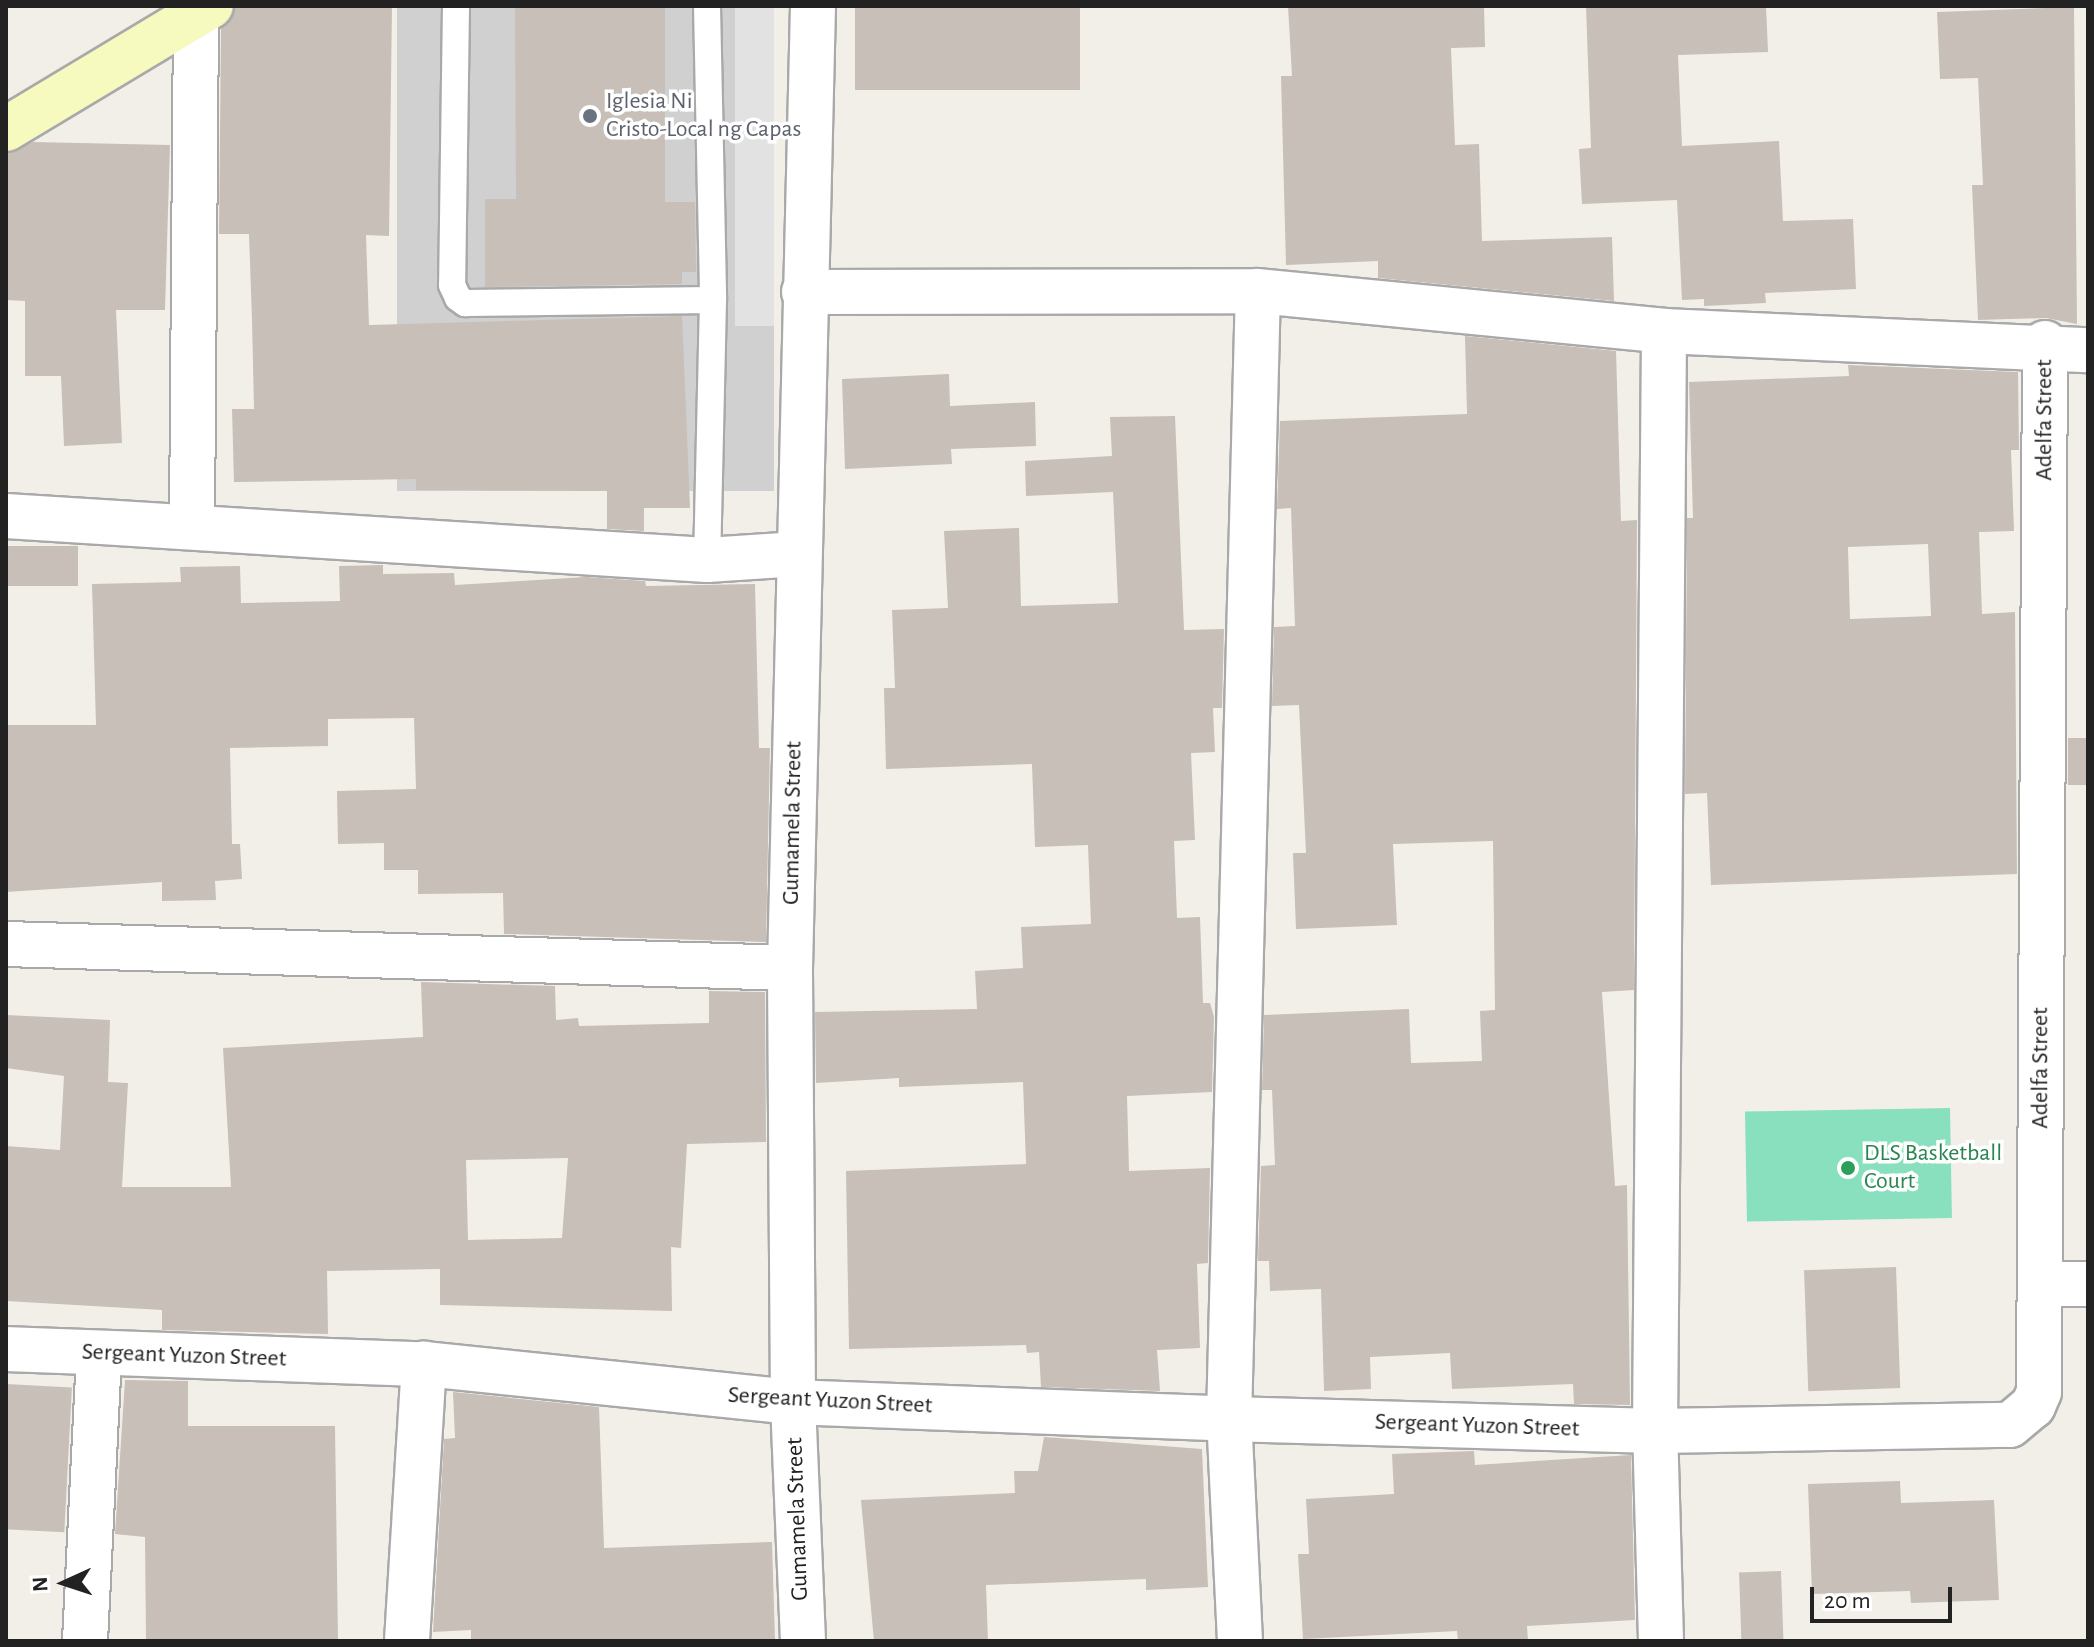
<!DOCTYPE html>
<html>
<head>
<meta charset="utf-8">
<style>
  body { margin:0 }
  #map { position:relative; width:2094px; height:1647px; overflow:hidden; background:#f2efe9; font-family:"Alegreya Sans",sans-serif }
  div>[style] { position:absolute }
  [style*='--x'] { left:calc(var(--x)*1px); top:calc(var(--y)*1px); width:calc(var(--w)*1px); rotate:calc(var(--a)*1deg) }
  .religious>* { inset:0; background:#d0d0d0; transform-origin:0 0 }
  .pitch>* { inset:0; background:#88e0be; transform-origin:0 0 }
  .parking>* { inset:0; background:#e2e2e2; transform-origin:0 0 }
  .building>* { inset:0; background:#c7bfb8; transform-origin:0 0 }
  .roads { filter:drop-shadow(2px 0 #a9a9a9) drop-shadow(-2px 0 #a9a9a9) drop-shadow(0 2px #a9a9a9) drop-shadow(0 -2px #a9a9a9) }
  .lane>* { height:26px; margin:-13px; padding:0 13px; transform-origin:13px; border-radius:13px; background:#fff }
  .street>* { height:44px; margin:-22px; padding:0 22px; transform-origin:22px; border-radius:22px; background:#fff }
  .secondary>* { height:44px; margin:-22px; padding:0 22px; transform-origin:22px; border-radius:22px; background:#f7fabf }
  .dots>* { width:22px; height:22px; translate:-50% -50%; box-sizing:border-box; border:4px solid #fff; border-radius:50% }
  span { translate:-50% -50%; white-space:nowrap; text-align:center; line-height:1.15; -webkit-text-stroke:7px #fff; paint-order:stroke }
  .worship-label { font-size:24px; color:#5b616d }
  .left { translate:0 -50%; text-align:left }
  .street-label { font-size:24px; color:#222 }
  .leisure-label { font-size:24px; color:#27864d }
  .frame { position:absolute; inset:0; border:8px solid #222; pointer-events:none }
  .north { position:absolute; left:24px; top:1543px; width:80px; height:80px; -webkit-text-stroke:6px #fff; paint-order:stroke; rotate:267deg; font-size:22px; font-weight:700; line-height:32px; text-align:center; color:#222 }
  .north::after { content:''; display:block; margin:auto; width:28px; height:36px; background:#222; clip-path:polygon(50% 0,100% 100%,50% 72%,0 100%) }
  .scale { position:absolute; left:1810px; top:1587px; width:142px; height:36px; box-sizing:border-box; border:4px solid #222; border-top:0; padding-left:10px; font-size:24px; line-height:28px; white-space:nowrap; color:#222; -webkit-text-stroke:6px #fff; paint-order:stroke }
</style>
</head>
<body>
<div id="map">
  <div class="religious">
    <div style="left:397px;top:6px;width:377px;height:485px"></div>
  </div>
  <div class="pitch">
    <div style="left:1950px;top:1108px;width:110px;height:205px;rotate:89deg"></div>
  </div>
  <div class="parking">
    <div style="left:735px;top:6px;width:39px;height:320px"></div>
  </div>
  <div class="building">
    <div style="clip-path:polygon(392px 6px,389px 236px,366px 235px,369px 325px,682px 316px,690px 508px,644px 508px,644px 531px,607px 529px,607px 491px,416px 490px,416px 479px,234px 482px,232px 409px,254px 409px,252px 320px,249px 234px,219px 234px,221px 29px,235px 8px)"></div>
    <div style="clip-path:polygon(515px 6px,665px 6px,665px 202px,695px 202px,696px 272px,682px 272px,682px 284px,485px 287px,485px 199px,516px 199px)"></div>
    <div style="left:855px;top:6px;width:225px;height:84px"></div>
    <div style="clip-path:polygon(1288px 6px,1484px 6px,1485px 47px,1451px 48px,1455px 145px,1479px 144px,1482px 241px,1612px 237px,1614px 301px,1378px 278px,1378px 261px,1286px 265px,1281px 76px,1292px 76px)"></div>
    <div style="clip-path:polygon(1586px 6px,1766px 6px,1768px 52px,1678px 55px,1682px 146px,1779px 141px,1783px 221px,1853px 219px,1856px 289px,1765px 293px,1766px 303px,1704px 306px,1704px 299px,1682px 300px,1677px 200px,1582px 204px,1579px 149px,1591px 148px)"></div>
    <div style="clip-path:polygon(2074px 7px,2077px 324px,2046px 318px,1978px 320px,1972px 185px,1983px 185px,1978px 78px,1940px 79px,1937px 12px)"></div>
    <div style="clip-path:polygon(33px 142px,170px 145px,165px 310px,116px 310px,122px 443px,64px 446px,61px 376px,25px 376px,25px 301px,6px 300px,6px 154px)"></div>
    <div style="clip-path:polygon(1465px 336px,1616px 351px,1621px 521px,1637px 520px,1634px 990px,1602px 992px,1615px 1186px,1627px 1185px,1630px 1405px,1574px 1404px,1573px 1384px,1452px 1389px,1450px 1353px,1370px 1357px,1371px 1389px,1324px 1391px,1321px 1289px,1270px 1291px,1269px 1261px,1258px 1261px,1261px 1166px,1275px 1165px,1272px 1090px,1262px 1090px,1264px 1015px,1409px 1009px,1411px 1063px,1482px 1061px,1480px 1011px,1495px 1010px,1493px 841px,1393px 844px,1397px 925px,1296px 929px,1293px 853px,1306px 853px,1299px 705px,1272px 706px,1274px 627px,1295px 626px,1291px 508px,1277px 509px,1280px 421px,1467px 414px)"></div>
    <div style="clip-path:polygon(evenodd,1848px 365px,2018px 372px,2019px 450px,2011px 450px,2014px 531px,1979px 532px,1982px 614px,2015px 612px,2017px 874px,1711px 885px,1707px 793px,1685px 794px,1687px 518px,1693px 518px,1689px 382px,1849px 376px,1848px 365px,1928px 544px,1931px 616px,1850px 619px,1848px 547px,1928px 544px)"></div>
    <div style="clip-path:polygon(949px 374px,950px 406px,1035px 402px,1036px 446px,951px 449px,952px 464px,845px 469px,842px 379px)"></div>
    <div style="clip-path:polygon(1175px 416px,1184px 630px,1224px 629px,1222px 708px,1213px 708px,1215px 752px,1191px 753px,1195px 840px,1174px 841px,1177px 918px,1200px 917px,1203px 1003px,1210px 1003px,1214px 1017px,1212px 1092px,1127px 1096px,1129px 1171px,1210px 1168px,1208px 1263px,1197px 1264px,1200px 1348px,1157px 1350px,1160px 1391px,1041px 1387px,1039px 1352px,1027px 1353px,1026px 1345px,849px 1349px,846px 1171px,1026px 1164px,1023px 1082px,899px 1087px,899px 1078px,816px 1083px,815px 1012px,977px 1009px,975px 971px,1023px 968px,1021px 927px,1091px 924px,1088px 845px,1035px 847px,1032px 764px,886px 769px,884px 688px,895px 688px,892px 610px,948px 608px,944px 531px,1019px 528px,1021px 606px,1118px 603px,1113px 492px,1026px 496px,1025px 461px,1112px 456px,1110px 417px)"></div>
    <div style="left:6px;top:546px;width:72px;height:40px"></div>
    <div style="clip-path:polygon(383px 565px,383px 574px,454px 573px,455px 585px,586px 577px,645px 581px,646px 586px,755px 584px,759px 748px,770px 748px,766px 942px,504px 934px,503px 893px,418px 894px,418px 870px,384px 870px,384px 843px,338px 844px,337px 791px,416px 789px,414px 718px,328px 719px,328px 746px,230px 748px,232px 844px,240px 844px,242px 879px,215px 881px,216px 900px,162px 901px,162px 882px,6px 892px,6px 725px,96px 725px,92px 584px,181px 582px,180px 567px,240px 566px,241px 603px,340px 601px,339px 566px)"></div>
    <div style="left:2068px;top:738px;width:20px;height:47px"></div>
    <div style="clip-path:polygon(evenodd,421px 982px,555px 986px,556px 1020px,578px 1018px,579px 1026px,709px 1023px,709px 991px,765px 992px,766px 1142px,687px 1144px,681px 1248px,671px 1247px,672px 1311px,440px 1305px,440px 1269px,327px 1271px,328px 1334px,162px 1330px,162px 1310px,6px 1301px,6px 1146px,60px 1150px,64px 1076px,6px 1068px,6px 1015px,110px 1020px,108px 1082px,128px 1083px,122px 1187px,231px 1187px,223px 1048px,423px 1037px,421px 982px,568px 1158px,562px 1238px,468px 1240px,466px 1160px,568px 1158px)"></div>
    <div style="left:1896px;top:1267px;width:121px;height:92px;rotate:88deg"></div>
    <div style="clip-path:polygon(125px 1380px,188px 1381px,188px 1426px,335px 1426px,338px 1641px,146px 1641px,145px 1537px,115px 1534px)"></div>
    <div style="left:6px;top:1384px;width:66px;height:145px;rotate:3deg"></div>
    <div style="clip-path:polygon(453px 1392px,599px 1407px,604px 1548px,772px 1542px,775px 1641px,471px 1641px,471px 1630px,433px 1632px,444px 1439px,455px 1438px)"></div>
    <div style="clip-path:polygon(1044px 1437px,1202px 1449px,1208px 1587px,1146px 1590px,1146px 1579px,986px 1585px,988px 1641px,874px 1641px,861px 1500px,1015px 1493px,1014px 1471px,1038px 1471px)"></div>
    <div style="clip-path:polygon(1474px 1451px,1475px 1465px,1631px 1455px,1635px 1620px,1527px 1626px,1528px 1641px,1458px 1641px,1457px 1631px,1303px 1639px,1298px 1554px,1309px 1554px,1306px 1499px,1394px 1494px,1392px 1454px)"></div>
    <div style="clip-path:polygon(1900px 1481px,1901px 1503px,1994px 1500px,1999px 1600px,1911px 1603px,1910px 1591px,1812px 1594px,1808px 1484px)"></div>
    <div style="left:1781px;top:1571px;width:69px;height:42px;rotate:88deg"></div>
  </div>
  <div class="roads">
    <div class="lane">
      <div style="--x:456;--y:6;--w:279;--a:90.8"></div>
      <div style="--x:452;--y:285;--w:14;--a:65"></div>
      <div style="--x:458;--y:298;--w:9;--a:36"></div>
      <div style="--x:465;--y:303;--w:248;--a:-0.7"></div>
      <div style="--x:707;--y:6;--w:294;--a:88.8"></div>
      <div style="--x:713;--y:300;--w:260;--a:91.3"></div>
    </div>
    <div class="street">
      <div style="--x:804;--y:292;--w:454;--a:-0.1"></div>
      <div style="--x:1258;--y:291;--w:408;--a:5.6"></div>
      <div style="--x:1664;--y:331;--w:424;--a:2.6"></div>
      <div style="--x:6;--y:516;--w:702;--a:3.59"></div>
      <div style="--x:707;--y:560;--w:91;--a:-3.8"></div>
      <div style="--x:192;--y:524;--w:510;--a:-89.55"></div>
      <div style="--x:6;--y:944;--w:784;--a:1.75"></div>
      <div style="--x:2040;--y:1284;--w:48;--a:0"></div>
      <div style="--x:6;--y:1349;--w:418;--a:2.1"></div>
      <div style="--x:424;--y:1364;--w:371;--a:5.9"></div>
      <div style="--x:793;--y:1402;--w:436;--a:2.2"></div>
      <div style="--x:1229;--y:1419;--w:426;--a:1.6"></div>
      <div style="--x:1655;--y:1431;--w:355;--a:-1"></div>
      <div style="--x:2010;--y:1425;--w:30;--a:-40"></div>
      <div style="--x:2033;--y:1406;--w:15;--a:-67"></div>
      <div style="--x:2039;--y:1392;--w:1049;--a:-89.67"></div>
      <div style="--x:85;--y:1641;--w:287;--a:-87.2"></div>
      <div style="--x:407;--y:1641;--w:278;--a:-86.5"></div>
      <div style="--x:803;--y:1641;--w:239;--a:-92.4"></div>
      <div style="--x:793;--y:1402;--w:434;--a:-90.4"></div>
      <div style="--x:790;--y:968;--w:962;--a:-88.63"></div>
      <div style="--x:1240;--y:1641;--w:222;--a:-92.8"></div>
      <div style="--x:1229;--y:1419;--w:1128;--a:-88.53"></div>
      <div style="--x:1661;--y:1641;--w:210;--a:-91.6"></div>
      <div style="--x:1655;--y:1431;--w:1100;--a:-89.53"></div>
    </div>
    <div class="secondary">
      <div style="--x:6;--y:129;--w:239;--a:-31"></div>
    </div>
  </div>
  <div class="dots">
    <div style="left:590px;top:116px;background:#6b7280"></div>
    <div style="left:1848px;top:1168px;background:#2e9e5b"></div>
  </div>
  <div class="worship-label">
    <span class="left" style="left:606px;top:116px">Iglesia Ni<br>Cristo-Local ng Capas</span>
  </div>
  <div class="street-label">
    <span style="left:2045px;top:420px;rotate:-90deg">Adelfa Street</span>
    <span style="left:793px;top:823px;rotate:-89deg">Gumamela Street</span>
    <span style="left:2041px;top:1068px;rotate:-90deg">Adelfa Street</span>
    <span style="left:184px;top:1356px;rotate:2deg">Sergeant Yuzon Street</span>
    <span style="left:830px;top:1401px;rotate:3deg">Sergeant Yuzon Street</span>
    <span style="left:1477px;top:1426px;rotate:2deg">Sergeant Yuzon Street</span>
    <span style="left:798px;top:1519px;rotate:-92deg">Gumamela Street</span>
  </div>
  <div class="leisure-label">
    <span class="left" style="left:1864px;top:1168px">DLS Basketball<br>Court</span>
  </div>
  <div class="frame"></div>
  <div class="north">N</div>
  <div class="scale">20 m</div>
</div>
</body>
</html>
